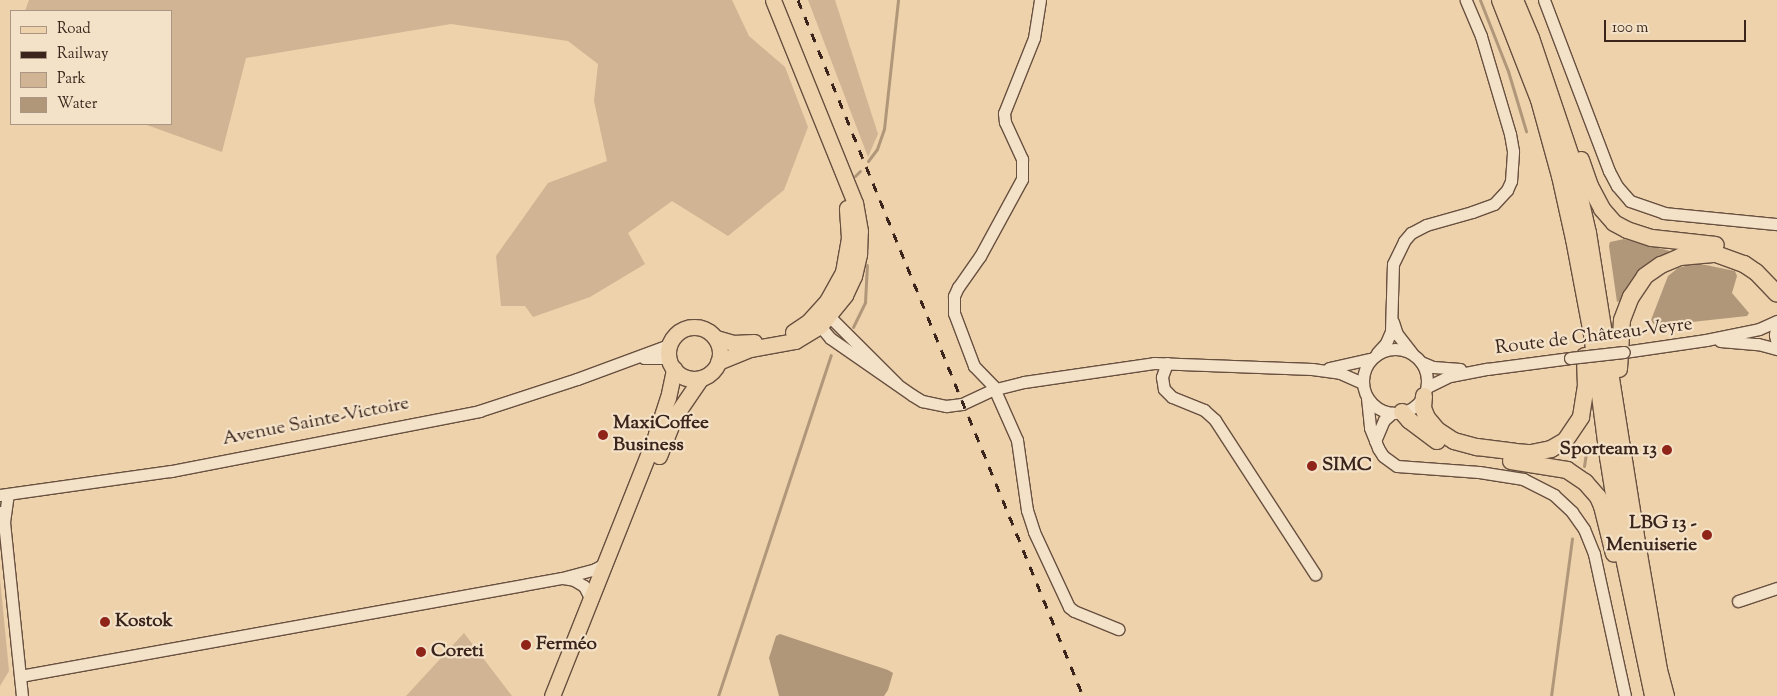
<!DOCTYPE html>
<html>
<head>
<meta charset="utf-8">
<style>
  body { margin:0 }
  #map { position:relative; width:1777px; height:696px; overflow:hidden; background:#eed2ab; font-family:"Sorts Mill Goudy",serif }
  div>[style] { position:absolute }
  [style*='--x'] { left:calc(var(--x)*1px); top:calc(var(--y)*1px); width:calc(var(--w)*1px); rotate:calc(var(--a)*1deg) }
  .green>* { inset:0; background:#d0b493 }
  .water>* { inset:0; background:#b1977a }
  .stream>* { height:3px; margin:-1.5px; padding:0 1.5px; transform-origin:1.5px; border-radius:1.5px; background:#b1977a }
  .roads { filter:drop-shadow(1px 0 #685040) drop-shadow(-1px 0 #685040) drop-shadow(0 1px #685040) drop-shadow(0 -1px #685040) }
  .minor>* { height:11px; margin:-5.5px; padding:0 5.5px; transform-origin:5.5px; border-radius:5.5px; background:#f4e2c8 }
  .minor>.ring { margin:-5.5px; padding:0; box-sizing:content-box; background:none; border:11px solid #f4e2c8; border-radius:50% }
  .major>* { height:15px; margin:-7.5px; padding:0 7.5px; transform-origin:7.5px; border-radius:7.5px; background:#eed2ab }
  .major>.ring { margin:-7.5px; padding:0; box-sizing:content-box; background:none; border:15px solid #eed2ab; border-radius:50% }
  .highway>* { height:16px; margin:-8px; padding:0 8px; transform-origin:8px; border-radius:8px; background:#eed2ab }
  .rail>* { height:3px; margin-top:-1.5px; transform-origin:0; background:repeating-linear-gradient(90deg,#3b241c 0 9px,transparent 0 18px) }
  .bridges { filter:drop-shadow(1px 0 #685040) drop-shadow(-1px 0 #685040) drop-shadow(0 1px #685040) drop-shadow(0 -1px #685040) }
  .minor-bridge>* { height:11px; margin:-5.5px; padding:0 5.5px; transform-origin:5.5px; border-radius:5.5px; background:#f4e2c8 }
  .dots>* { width:14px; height:14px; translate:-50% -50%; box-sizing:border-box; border:2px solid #f4e2c8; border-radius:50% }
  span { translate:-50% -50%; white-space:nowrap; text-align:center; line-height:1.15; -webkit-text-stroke:4.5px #f4e2c8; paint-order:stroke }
  .street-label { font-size:19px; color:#3b241c }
  .poi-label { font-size:19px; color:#3b241c; font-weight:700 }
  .left { translate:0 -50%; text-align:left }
  .right { translate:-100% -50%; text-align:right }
  .legend { position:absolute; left:10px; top:10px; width:162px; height:115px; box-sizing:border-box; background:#f4e2c8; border:1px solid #aa9683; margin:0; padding:6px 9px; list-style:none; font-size:15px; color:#3b241c }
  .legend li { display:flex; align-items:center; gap:10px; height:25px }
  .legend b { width:25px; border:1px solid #aa9683 }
  .scale { position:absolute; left:1604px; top:20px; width:142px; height:22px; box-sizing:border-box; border:2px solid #3b241c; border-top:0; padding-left:6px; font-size:15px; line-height:18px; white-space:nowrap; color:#3b241c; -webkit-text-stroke:4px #f4e2c8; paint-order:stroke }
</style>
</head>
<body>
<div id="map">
  <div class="green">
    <div style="clip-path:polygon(29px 0,732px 0,749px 36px,785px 67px,808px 127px,784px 190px,728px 236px,672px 201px,628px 233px,645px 264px,590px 297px,533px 317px,525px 306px,501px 306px,496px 256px,548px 183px,607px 161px,594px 101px,598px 64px,568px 41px,451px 24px,246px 58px,222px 152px,144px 124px,171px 124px,171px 11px,25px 11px)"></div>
    <div style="clip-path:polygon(808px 0,835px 0,878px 134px,868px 157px)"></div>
    <div style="clip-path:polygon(0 579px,9px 671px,0 686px)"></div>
    <div style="clip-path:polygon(464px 633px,512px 696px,406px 696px)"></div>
  </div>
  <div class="water">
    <div style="clip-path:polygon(1624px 239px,1670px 251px,1652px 262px,1633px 280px,1620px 301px,1617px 302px,1609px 246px,1610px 242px)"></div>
    <div style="clip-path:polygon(1696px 263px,1735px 271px,1737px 276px,1732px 293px,1749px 313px,1747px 316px,1655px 326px,1651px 320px,1668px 276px,1678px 268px)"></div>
    <div style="clip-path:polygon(780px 634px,888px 670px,893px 673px,888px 690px,884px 696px,779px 696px,769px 658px,776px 636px)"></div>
  </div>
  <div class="stream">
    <div style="--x:1480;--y:0;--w:76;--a:68.5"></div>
    <div style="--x:1508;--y:71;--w:63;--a:73.3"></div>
    <div style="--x:868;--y:161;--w:15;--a:-53"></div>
    <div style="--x:877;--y:149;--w:21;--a:-71"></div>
    <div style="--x:884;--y:129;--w:130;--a:-83.8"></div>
    <div style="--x:855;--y:176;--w:7;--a:-45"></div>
    <div style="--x:853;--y:327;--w:28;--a:-64"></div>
    <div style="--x:865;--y:302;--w:37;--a:-87"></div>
    <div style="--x:1584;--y:466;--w:18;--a:-81"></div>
    <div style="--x:718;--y:696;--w:359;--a:-71.7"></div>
    <div style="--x:1551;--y:696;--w:159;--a:-82.4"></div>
  </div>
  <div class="roads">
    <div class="minor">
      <div style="--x:1040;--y:0;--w:38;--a:99"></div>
      <div style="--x:1034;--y:38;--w:81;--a:111.8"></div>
      <div style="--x:1004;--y:113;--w:9;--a:84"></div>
      <div style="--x:1005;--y:122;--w:41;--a:65.3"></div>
      <div style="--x:1022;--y:159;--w:20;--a:90"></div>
      <div style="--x:1022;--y:179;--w:88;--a:118.6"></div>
      <div style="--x:980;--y:256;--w:38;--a:125"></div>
      <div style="--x:958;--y:287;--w:10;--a:114"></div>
      <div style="--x:954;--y:296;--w:17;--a:90"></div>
      <div style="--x:954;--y:313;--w:57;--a:69.3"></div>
      <div style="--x:974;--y:366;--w:28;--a:46"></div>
      <div style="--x:993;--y:386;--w:59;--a:66"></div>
      <div style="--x:1017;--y:440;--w:71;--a:81.9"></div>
      <div style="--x:1027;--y:510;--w:23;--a:72"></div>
      <div style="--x:1034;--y:532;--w:83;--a:65"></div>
      <div style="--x:1069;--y:607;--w:6;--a:39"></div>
      <div style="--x:1074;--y:611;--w:48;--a:22.2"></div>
      <div style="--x:1544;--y:0;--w:183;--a:69.2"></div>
      <div style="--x:1609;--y:171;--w:17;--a:62"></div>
      <div style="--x:1617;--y:186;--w:20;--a:49"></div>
      <div style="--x:1630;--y:201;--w:36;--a:19"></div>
      <div style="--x:1664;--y:213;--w:114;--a:5.6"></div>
      <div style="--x:1393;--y:322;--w:13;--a:72"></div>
      <div style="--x:1397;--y:334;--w:24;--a:52"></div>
      <div style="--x:1777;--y:322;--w:13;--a:99"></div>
      <div style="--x:1775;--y:335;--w:9;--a:77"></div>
      <div style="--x:1720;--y:341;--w:38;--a:5"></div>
      <div style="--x:1758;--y:344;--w:20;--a:15"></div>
      <div class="ring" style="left:1363px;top:349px;width:53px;height:53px"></div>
      <div style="--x:1624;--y:352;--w:83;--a:-8.3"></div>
      <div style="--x:1706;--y:340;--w:54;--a:-11.7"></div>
      <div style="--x:1759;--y:329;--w:20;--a:-24"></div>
      <div style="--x:1377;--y:353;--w:13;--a:-48"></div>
      <div style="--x:1386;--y:343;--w:13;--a:-67"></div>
      <div style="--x:1391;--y:331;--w:67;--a:-88.3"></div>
      <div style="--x:1393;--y:264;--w:25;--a:-64"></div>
      <div style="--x:1404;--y:241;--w:11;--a:-49"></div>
      <div style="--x:1411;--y:233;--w:17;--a:-28"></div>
      <div style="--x:1426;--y:225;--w:48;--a:-15.8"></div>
      <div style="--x:1472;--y:212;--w:23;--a:-20"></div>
      <div style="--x:1494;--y:204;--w:19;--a:-47"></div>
      <div style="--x:1507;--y:190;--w:10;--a:-66"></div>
      <div style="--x:1511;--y:181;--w:30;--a:-86"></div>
      <div style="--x:1513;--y:151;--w:17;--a:-100"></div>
      <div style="--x:1510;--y:134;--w:102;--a:-106.5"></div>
      <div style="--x:1481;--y:36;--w:39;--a:-113"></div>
      <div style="--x:644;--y:358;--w:24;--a:0"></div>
      <div style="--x:1421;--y:362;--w:13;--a:23"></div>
      <div style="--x:1433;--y:367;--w:27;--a:4"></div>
      <div style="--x:1167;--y:363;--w:15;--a:110"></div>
      <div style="--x:1162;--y:377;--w:12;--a:81"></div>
      <div style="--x:1164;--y:389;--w:11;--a:45"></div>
      <div style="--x:1172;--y:397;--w:35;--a:22"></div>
      <div style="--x:1204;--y:410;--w:15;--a:42"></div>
      <div style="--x:1215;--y:420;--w:184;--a:57"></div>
      <div style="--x:1329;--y:368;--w:42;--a:-12.4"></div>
      <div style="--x:897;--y:384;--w:95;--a:-135"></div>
      <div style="--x:830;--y:317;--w:13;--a:-157"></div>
      <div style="--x:818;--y:312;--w:14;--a:82"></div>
      <div style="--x:820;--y:326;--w:16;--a:50"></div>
      <div style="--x:830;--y:338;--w:100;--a:34.8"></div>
      <div style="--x:912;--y:395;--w:12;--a:31"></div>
      <div style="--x:922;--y:401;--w:25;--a:12"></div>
      <div style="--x:946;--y:406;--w:16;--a:-7"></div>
      <div style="--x:962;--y:404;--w:33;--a:-25"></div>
      <div style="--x:992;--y:390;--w:33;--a:-14"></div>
      <div style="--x:1024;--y:382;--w:131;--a:-8.3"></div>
      <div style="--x:1154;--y:363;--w:158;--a:2.2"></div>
      <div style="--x:1312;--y:369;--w:28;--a:8"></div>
      <div style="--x:1340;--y:373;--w:24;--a:24"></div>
      <div style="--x:1427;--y:387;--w:25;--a:-26"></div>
      <div style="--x:1450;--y:376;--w:38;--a:-11"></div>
      <div style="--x:1487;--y:369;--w:84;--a:-7.5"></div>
      <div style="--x:1367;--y:398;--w:30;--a:84"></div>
      <div style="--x:1370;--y:428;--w:22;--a:68"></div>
      <div style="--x:1378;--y:448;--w:9;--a:58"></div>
      <div style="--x:1383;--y:456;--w:17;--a:36"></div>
      <div style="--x:1397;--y:466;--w:82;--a:4.2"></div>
      <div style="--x:1479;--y:472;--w:45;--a:9"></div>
      <div style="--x:1523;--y:479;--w:35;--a:27"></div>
      <div style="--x:1554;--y:495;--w:25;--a:43"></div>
      <div style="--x:1572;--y:512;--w:21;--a:55"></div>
      <div style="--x:1584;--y:529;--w:27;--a:68"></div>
      <div style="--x:1594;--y:554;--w:145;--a:77.7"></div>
      <div style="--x:1375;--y:441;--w:23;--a:-67"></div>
      <div style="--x:1384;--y:420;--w:11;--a:-41"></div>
      <div style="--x:0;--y:495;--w:173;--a:-8"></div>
      <div style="--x:171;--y:471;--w:314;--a:-11"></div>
      <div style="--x:479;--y:411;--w:103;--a:-18.1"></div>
      <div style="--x:577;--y:379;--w:98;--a:-20.3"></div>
      <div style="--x:0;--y:512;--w:11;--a:68"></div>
      <div style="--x:4;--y:522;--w:28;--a:-82"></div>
      <div style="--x:4;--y:522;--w:175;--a:84.1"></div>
      <div style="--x:563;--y:578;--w:11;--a:10"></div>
      <div style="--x:574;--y:580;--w:12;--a:31"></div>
      <div style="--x:584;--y:586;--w:16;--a:63"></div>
      <div style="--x:1738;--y:601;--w:41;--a:-18.4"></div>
      <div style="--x:20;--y:676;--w:551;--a:-10.25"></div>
      <div style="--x:562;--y:578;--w:34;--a:-15"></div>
      <div style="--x:595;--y:569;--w:13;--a:-29"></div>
    </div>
    <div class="major">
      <div class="ring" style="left:668px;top:327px;width:37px;height:37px"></div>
      <div style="--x:793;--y:332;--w:18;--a:-34"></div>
      <div style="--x:808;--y:322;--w:28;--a:-48"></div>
      <div style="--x:827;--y:301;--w:33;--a:-61"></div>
      <div style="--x:843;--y:272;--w:35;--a:-80"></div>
      <div style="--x:849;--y:238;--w:30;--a:-94"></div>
      <div style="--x:716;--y:338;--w:18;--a:16"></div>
      <div style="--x:733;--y:343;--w:21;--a:-3"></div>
      <div style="--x:718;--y:362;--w:35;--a:-22"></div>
      <div style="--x:750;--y:349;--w:46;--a:-10.1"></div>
      <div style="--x:795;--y:341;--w:29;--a:-31"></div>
      <div style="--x:820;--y:326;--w:40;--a:-51"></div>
      <div style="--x:845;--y:295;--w:21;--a:-65"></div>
      <div style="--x:854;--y:276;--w:23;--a:-77"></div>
      <div style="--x:859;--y:254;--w:23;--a:-88"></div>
      <div style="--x:860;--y:231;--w:28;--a:-100"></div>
      <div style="--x:855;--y:203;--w:219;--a:-112"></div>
      <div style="--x:659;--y:456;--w:43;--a:-68.2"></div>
      <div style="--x:675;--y:416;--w:46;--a:-55.6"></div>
      <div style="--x:552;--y:696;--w:282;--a:-68.3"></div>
      <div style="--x:656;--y:434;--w:38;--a:-72"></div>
      <div style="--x:668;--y:398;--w:30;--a:-78"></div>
    </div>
    <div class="highway">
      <div style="--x:1500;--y:0;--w:107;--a:68.7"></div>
      <div style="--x:1539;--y:100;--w:79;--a:74.6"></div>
      <div style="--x:1560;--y:176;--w:65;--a:77.5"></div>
      <div style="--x:1574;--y:239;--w:97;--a:79.3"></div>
      <div style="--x:1592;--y:334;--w:124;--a:82.6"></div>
      <div style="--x:1608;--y:457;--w:102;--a:81"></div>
      <div style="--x:1624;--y:558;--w:141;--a:78.1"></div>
      <div style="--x:1515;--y:0;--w:41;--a:67.2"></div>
      <div style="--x:1531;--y:38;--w:122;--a:71.4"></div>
      <div style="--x:1570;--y:154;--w:81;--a:77.2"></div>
      <div style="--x:1588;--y:233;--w:325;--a:81"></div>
      <div style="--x:1639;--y:554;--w:118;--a:80.2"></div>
      <div style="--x:1659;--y:670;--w:27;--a:75"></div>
      <div style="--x:1581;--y:160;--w:28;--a:71"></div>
      <div style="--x:1590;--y:186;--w:26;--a:62"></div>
      <div style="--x:1602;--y:209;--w:18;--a:49"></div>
      <div style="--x:1614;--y:223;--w:15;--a:28"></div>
      <div style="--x:1627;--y:230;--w:26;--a:18"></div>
      <div style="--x:1652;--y:238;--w:64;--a:6.2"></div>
      <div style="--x:1619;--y:369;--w:49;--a:-86.5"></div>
      <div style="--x:1622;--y:320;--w:25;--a:-69"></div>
      <div style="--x:1631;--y:297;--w:25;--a:-56"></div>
      <div style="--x:1645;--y:276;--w:19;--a:-35"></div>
      <div style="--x:1661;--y:265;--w:21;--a:-23"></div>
      <div style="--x:1680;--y:257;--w:36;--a:-5"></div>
      <div style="--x:1716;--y:254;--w:30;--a:20"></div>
      <div style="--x:1744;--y:264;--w:14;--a:34"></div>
      <div style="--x:1756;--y:272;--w:30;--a:46"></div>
      <div style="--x:1424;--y:396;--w:12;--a:95"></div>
      <div style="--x:1423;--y:408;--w:11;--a:68"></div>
      <div style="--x:1427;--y:418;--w:16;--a:50"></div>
      <div style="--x:1437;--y:430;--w:20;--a:33"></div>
      <div style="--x:1454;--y:441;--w:24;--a:15"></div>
      <div style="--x:1477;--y:447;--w:38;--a:7"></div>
      <div style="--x:1515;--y:452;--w:16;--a:4"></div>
      <div style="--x:1531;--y:453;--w:20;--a:-11"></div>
      <div style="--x:1551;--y:449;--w:16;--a:-30"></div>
      <div style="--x:1565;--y:441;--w:29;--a:-56"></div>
      <div style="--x:1581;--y:417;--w:30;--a:-81"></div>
      <div style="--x:1586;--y:387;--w:31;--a:-92"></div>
      <div style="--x:1402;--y:412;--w:11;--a:49"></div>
      <div style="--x:1409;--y:420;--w:35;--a:37"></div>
      <div style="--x:1511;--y:461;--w:57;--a:9.1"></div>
      <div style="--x:1567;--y:470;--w:22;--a:34"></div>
      <div style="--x:1585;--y:482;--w:20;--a:49"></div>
      <div style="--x:1598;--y:497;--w:10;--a:66"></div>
      <div style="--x:1602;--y:506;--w:49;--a:76"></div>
    </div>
  </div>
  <div class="rail">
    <div style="--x:798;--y:0;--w:752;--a:67.73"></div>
  </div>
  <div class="bridges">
    <div class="minor-bridge">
      <div style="--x:1570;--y:358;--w:54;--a:-6.3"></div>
    </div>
  </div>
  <div class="dots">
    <div style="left:603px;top:435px;background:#8f2418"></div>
    <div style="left:1667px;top:450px;background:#8f2418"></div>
    <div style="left:1312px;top:466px;background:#8f2418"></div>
    <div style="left:1707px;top:535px;background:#8f2418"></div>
    <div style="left:105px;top:622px;background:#8f2418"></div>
    <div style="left:526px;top:645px;background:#8f2418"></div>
    <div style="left:421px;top:652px;background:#8f2418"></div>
  </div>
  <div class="street-label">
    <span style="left:1594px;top:337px;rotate:-7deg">Route de Château-Veyre</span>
    <span style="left:316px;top:422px;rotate:-11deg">Avenue Sainte-Victoire</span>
  </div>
  <div class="poi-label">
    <span class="left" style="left:613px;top:435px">MaxiCoffee<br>Business</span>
    <span class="right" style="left:1657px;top:450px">Sporteam 13</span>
    <span class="left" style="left:1322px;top:466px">SIMC</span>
    <span class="right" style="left:1697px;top:535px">LBG 13 -<br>Menuiserie</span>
    <span class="left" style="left:115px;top:622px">Kostok</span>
    <span class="left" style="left:536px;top:645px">Ferméo</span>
    <span class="left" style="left:431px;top:652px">Coreti</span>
  </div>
  <ul class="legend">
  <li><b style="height:6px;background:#eed2ab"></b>Road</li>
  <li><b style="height:6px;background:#3b241c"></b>Railway</li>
  <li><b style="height:14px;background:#d0b493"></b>Park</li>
  <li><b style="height:14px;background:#b1977a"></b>Water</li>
  </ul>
  <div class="scale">100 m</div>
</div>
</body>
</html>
